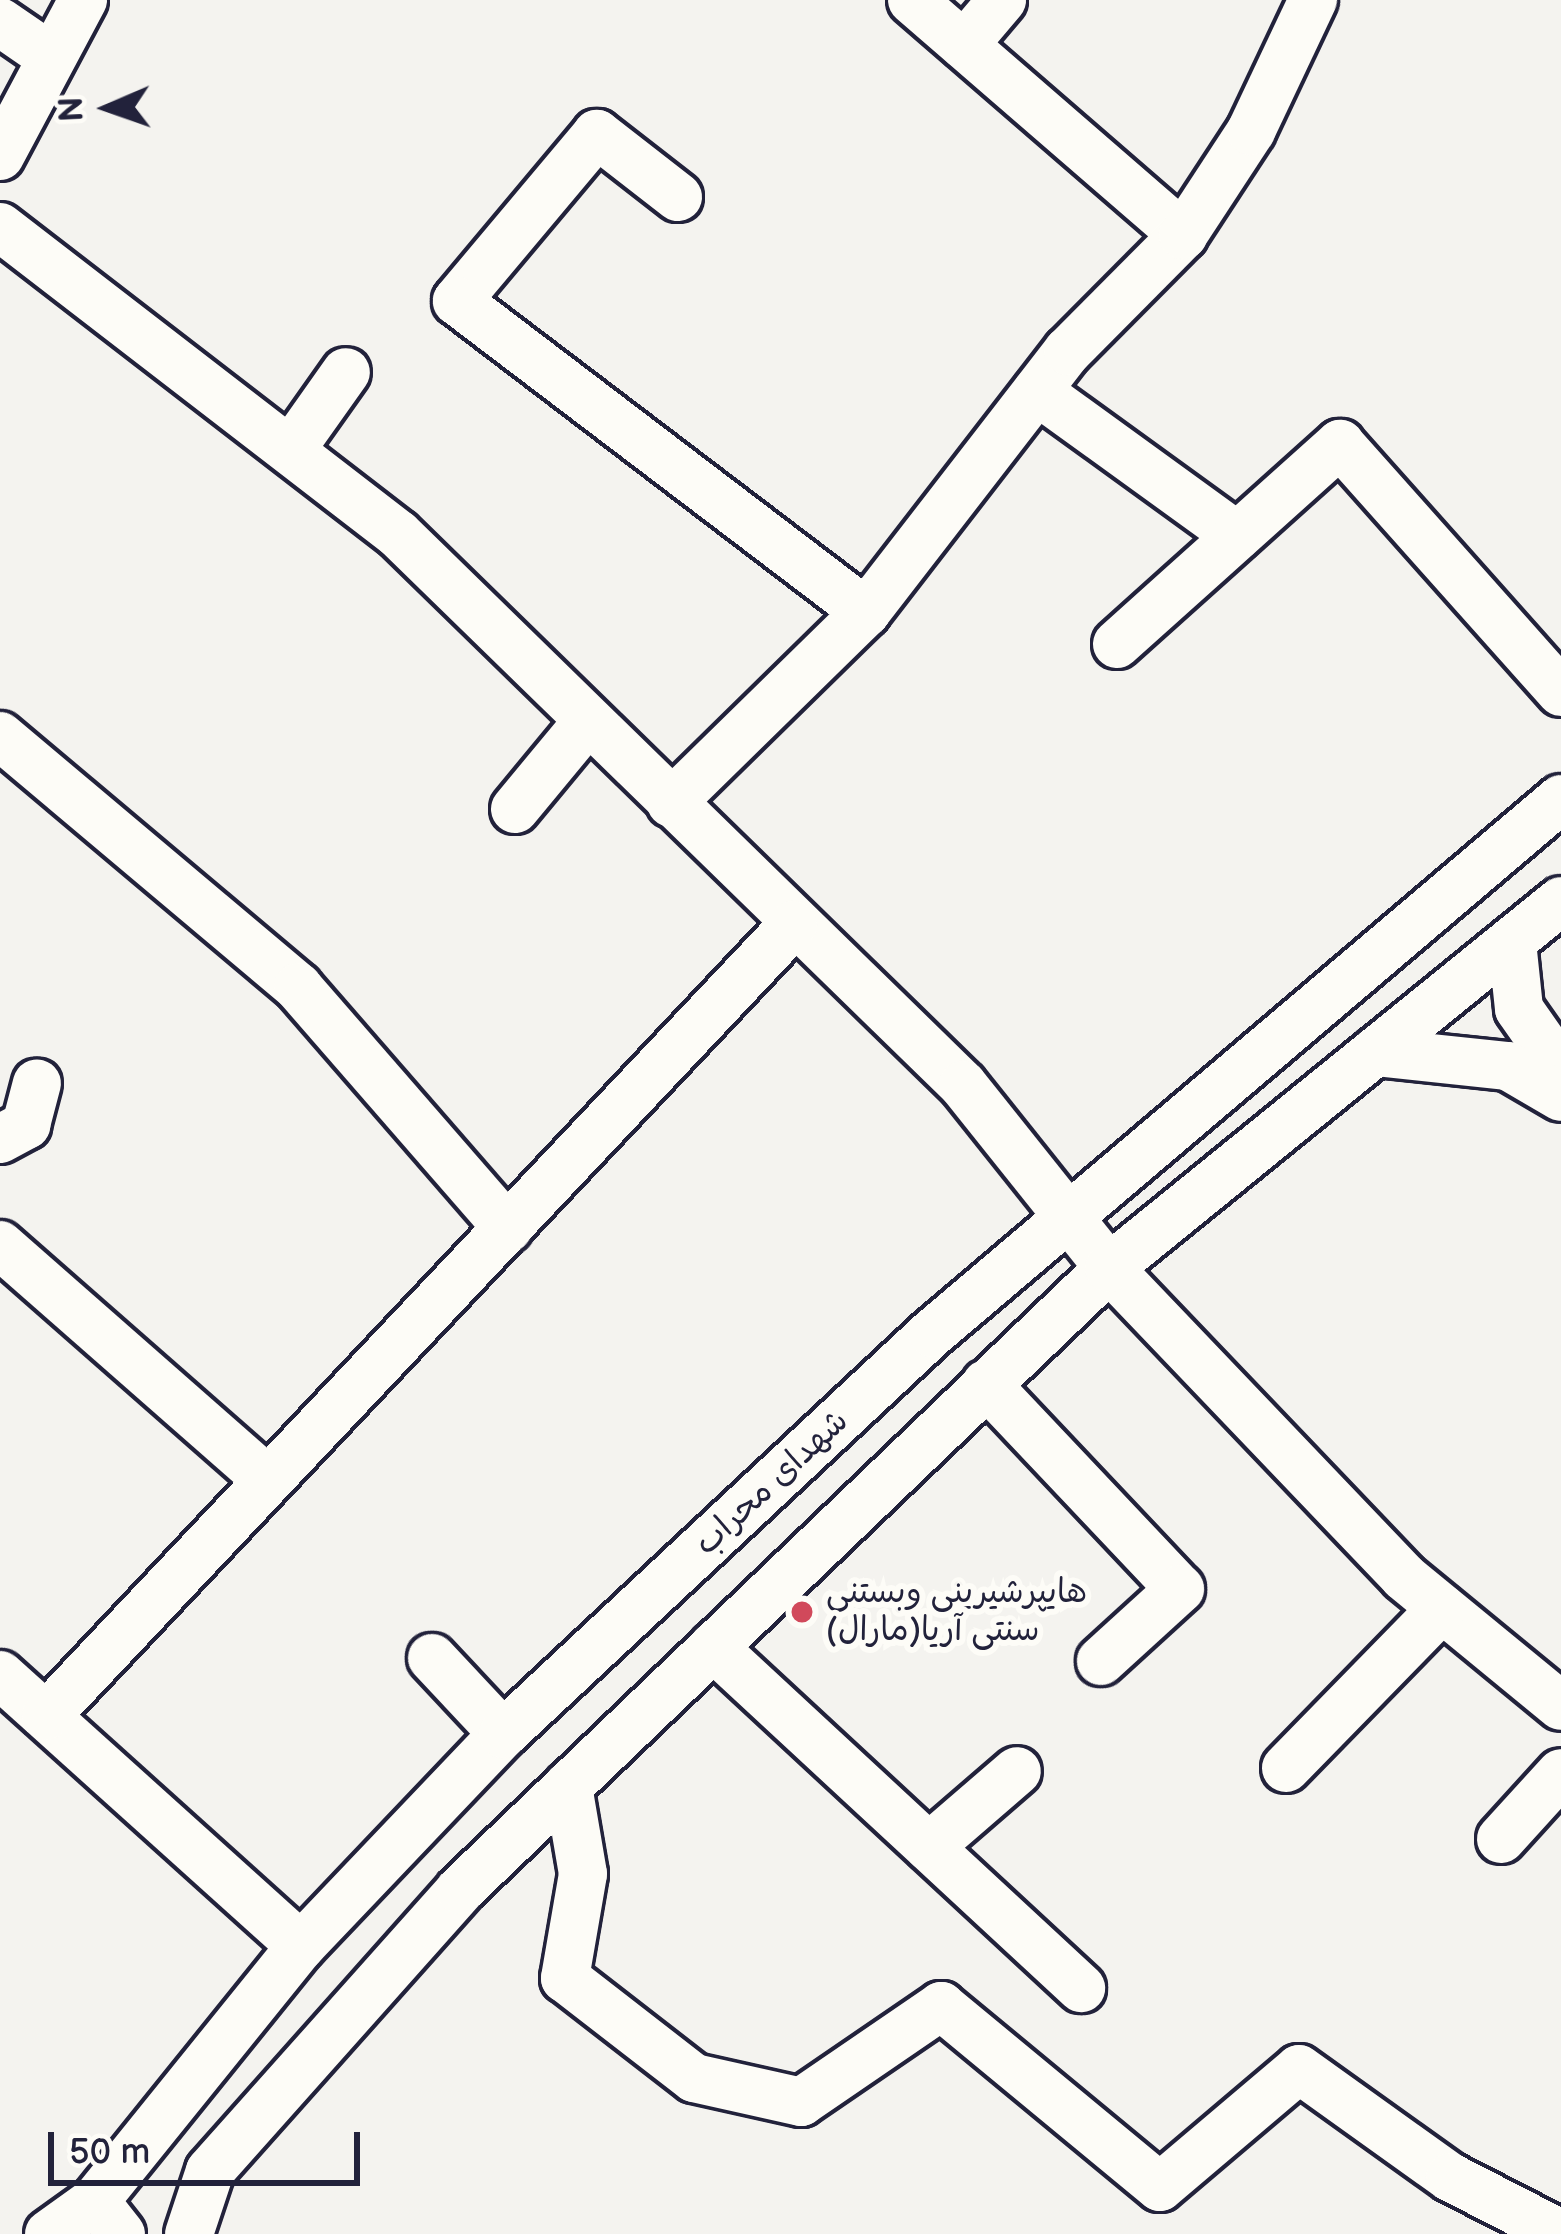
<!DOCTYPE html>
<html>
<head>
<meta charset="utf-8">
<style>
  body { margin:0 }
  #map { position:relative; width:1561px; height:2234px; overflow:hidden; background:#f4f3ef; font-family:"Balsamiq Sans","Playpen Sans Arabic",sans-serif }
  div>[style] { position:absolute }
  [style*='--x'] { left:calc(var(--x)*1px); top:calc(var(--y)*1px); width:calc(var(--w)*1px); rotate:calc(var(--a)*1deg) }
  .roads { filter:drop-shadow(3px 0 #22223b) drop-shadow(-3px 0 #22223b) drop-shadow(0 3px #22223b) drop-shadow(0 -3px #22223b) }
  .minor>* { height:48px; margin:-24px; padding:0 24px; transform-origin:24px; border-radius:24px; background:#fdfcf7 }
  .dots>* { width:33px; height:33px; translate:-50% -50%; box-sizing:border-box; border:6px solid #fdfcf7; border-radius:50% }
  span { translate:-50% -50%; white-space:nowrap; text-align:center; line-height:1.15; -webkit-text-stroke:12px #fdfcf7; paint-order:stroke }
  .street-label { font-size:33px; color:#22223b }
  .poi-label { font-size:33px; color:#22223b }
  .left { translate:0 -50%; text-align:left }
  .north { position:absolute; left:48px; top:48px; width:120px; height:120px; -webkit-text-stroke:9px #fdfcf7; paint-order:stroke; rotate:268deg; font-size:33px; font-weight:700; line-height:48px; text-align:center; color:#22223b }
  .north::after { content:''; display:block; margin:auto; width:42px; height:54px; background:#22223b; clip-path:polygon(50% 0,100% 100%,50% 72%,0 100%) }
  .scale { position:absolute; left:48px; top:2132px; width:312px; height:54px; box-sizing:border-box; border:6px solid #22223b; border-top:0; padding-left:15px; font-size:36px; line-height:42px; white-space:nowrap; color:#22223b; -webkit-text-stroke:9px #fdfcf7; paint-order:stroke }
</style>
</head>
<body>
<div id="map">
  <div class="roads">
    <div class="minor">
      <div style="--x:912;--y:0;--w:359;--a:40.9"></div>
      <div style="--x:0;--y:22;--w:62;--a:34.5"></div>
      <div style="--x:964;--y:45;--w:59;--a:-49.8"></div>
      <div style="--x:0;--y:156;--w:177;--a:-62"></div>
      <div style="--x:678;--y:197;--w:103;--a:-142.1"></div>
      <div style="--x:597;--y:134;--w:218;--a:130"></div>
      <div style="--x:457;--y:301;--w:514;--a:37.25"></div>
      <div style="--x:0;--y:227;--w:503;--a:37.65"></div>
      <div style="--x:398;--y:534;--w:789;--a:44.28"></div>
      <div style="--x:963;--y:1085;--w:234;--a:51.4"></div>
      <div style="--x:1109;--y:1268;--w:427;--a:46.3"></div>
      <div style="--x:1404;--y:1577;--w:203;--a:39.4"></div>
      <div style="--x:1037;--y:391;--w:247;--a:35.9"></div>
      <div style="--x:295;--y:444;--w:88;--a:-54.7"></div>
      <div style="--x:1117;--y:644;--w:300;--a:-41.9"></div>
      <div style="--x:1340;--y:444;--w:332;--a:48.3"></div>
      <div style="--x:0;--y:736;--w:390;--a:40.1"></div>
      <div style="--x:298;--y:987;--w:320;--a:49"></div>
      <div style="--x:671;--y:803;--w:273;--a:-44.4"></div>
      <div style="--x:866;--y:612;--w:330;--a:-52.3"></div>
      <div style="--x:1068;--y:351;--w:163;--a:-45.2"></div>
      <div style="--x:1183;--y:235;--w:124;--a:-56.8"></div>
      <div style="--x:1251;--y:131;--w:145;--a:-64.7"></div>
      <div style="--x:515;--y:809;--w:113;--a:-50.4"></div>
      <div style="--x:1512;--y:942;--w:67;--a:84"></div>
      <div style="--x:1519;--y:1009;--w:73;--a:55"></div>
      <div style="--x:1375;--y:1052;--w:134;--a:6"></div>
      <div style="--x:1508;--y:1066;--w:61;--a:30.3"></div>
      <div style="--x:0;--y:1139;--w:30;--a:-28"></div>
      <div style="--x:26;--y:1125;--w:43;--a:-75.3"></div>
      <div style="--x:0;--y:1245;--w:351;--a:41.3"></div>
      <div style="--x:986;--y:1384;--w:282;--a:46.6"></div>
      <div style="--x:1180;--y:1589;--w:107;--a:137.7"></div>
      <div style="--x:713;--y:1647;--w:502;--a:42.82"></div>
      <div style="--x:432;--y:1658;--w:104;--a:46.9"></div>
      <div style="--x:0;--y:1675;--w:405;--a:42"></div>
      <div style="--x:46;--y:1716;--w:1088;--a:-46.64"></div>
      <div style="--x:1286;--y:1768;--w:223;--a:-45.7"></div>
      <div style="--x:568;--y:1786;--w:89;--a:80.3"></div>
      <div style="--x:583;--y:1874;--w:106;--a:99.8"></div>
      <div style="--x:565;--y:1978;--w:163;--a:37.8"></div>
      <div style="--x:694;--y:2078;--w:110;--a:12.6"></div>
      <div style="--x:801;--y:2102;--w:170;--a:-34.4"></div>
      <div style="--x:941;--y:2006;--w:284;--a:39.6"></div>
      <div style="--x:1160;--y:2187;--w:182;--a:-40.3"></div>
      <div style="--x:1299;--y:2069;--w:186;--a:35.6"></div>
      <div style="--x:1450;--y:2177;--w:125;--a:27.2"></div>
      <div style="--x:1501;--y:1839;--w:89;--a:-47.7"></div>
      <div style="--x:929;--y:1847;--w:116;--a:-40.8"></div>
      <div style="--x:95;--y:2201;--w:42;--a:51.8"></div>
      <div style="--x:49;--y:2234;--w:57;--a:-35.7"></div>
      <div style="--x:95;--y:2201;--w:328;--a:-51.1"></div>
      <div style="--x:301;--y:1946;--w:293;--a:-46.4"></div>
      <div style="--x:503;--y:1734;--w:587;--a:-43.07"></div>
      <div style="--x:932;--y:1333;--w:825;--a:-40.33"></div>
      <div style="--x:189;--y:2234;--w:66;--a:-71.6"></div>
      <div style="--x:210;--y:2171;--w:376;--a:-48.3"></div>
      <div style="--x:460;--y:1890;--w:899;--a:-43.78"></div>
      <div style="--x:1109;--y:1268;--w:582;--a:-39.07"></div>
    </div>
  </div>
  <div class="dots">
    <div style="left:802px;top:1612px;background:#d1495b"></div>
  </div>
  <div class="street-label">
    <span style="left:772px;top:1483px;rotate:-43deg">شهدای محراب</span>
  </div>
  <div class="poi-label">
    <span class="left" style="left:826px;top:1612px">هایپرشیرینی وبستنی<br>سنتی آریا(مارال)</span>
  </div>
  <div class="north">N</div>
  <div class="scale">50 m</div>
</div>
</body>
</html>
